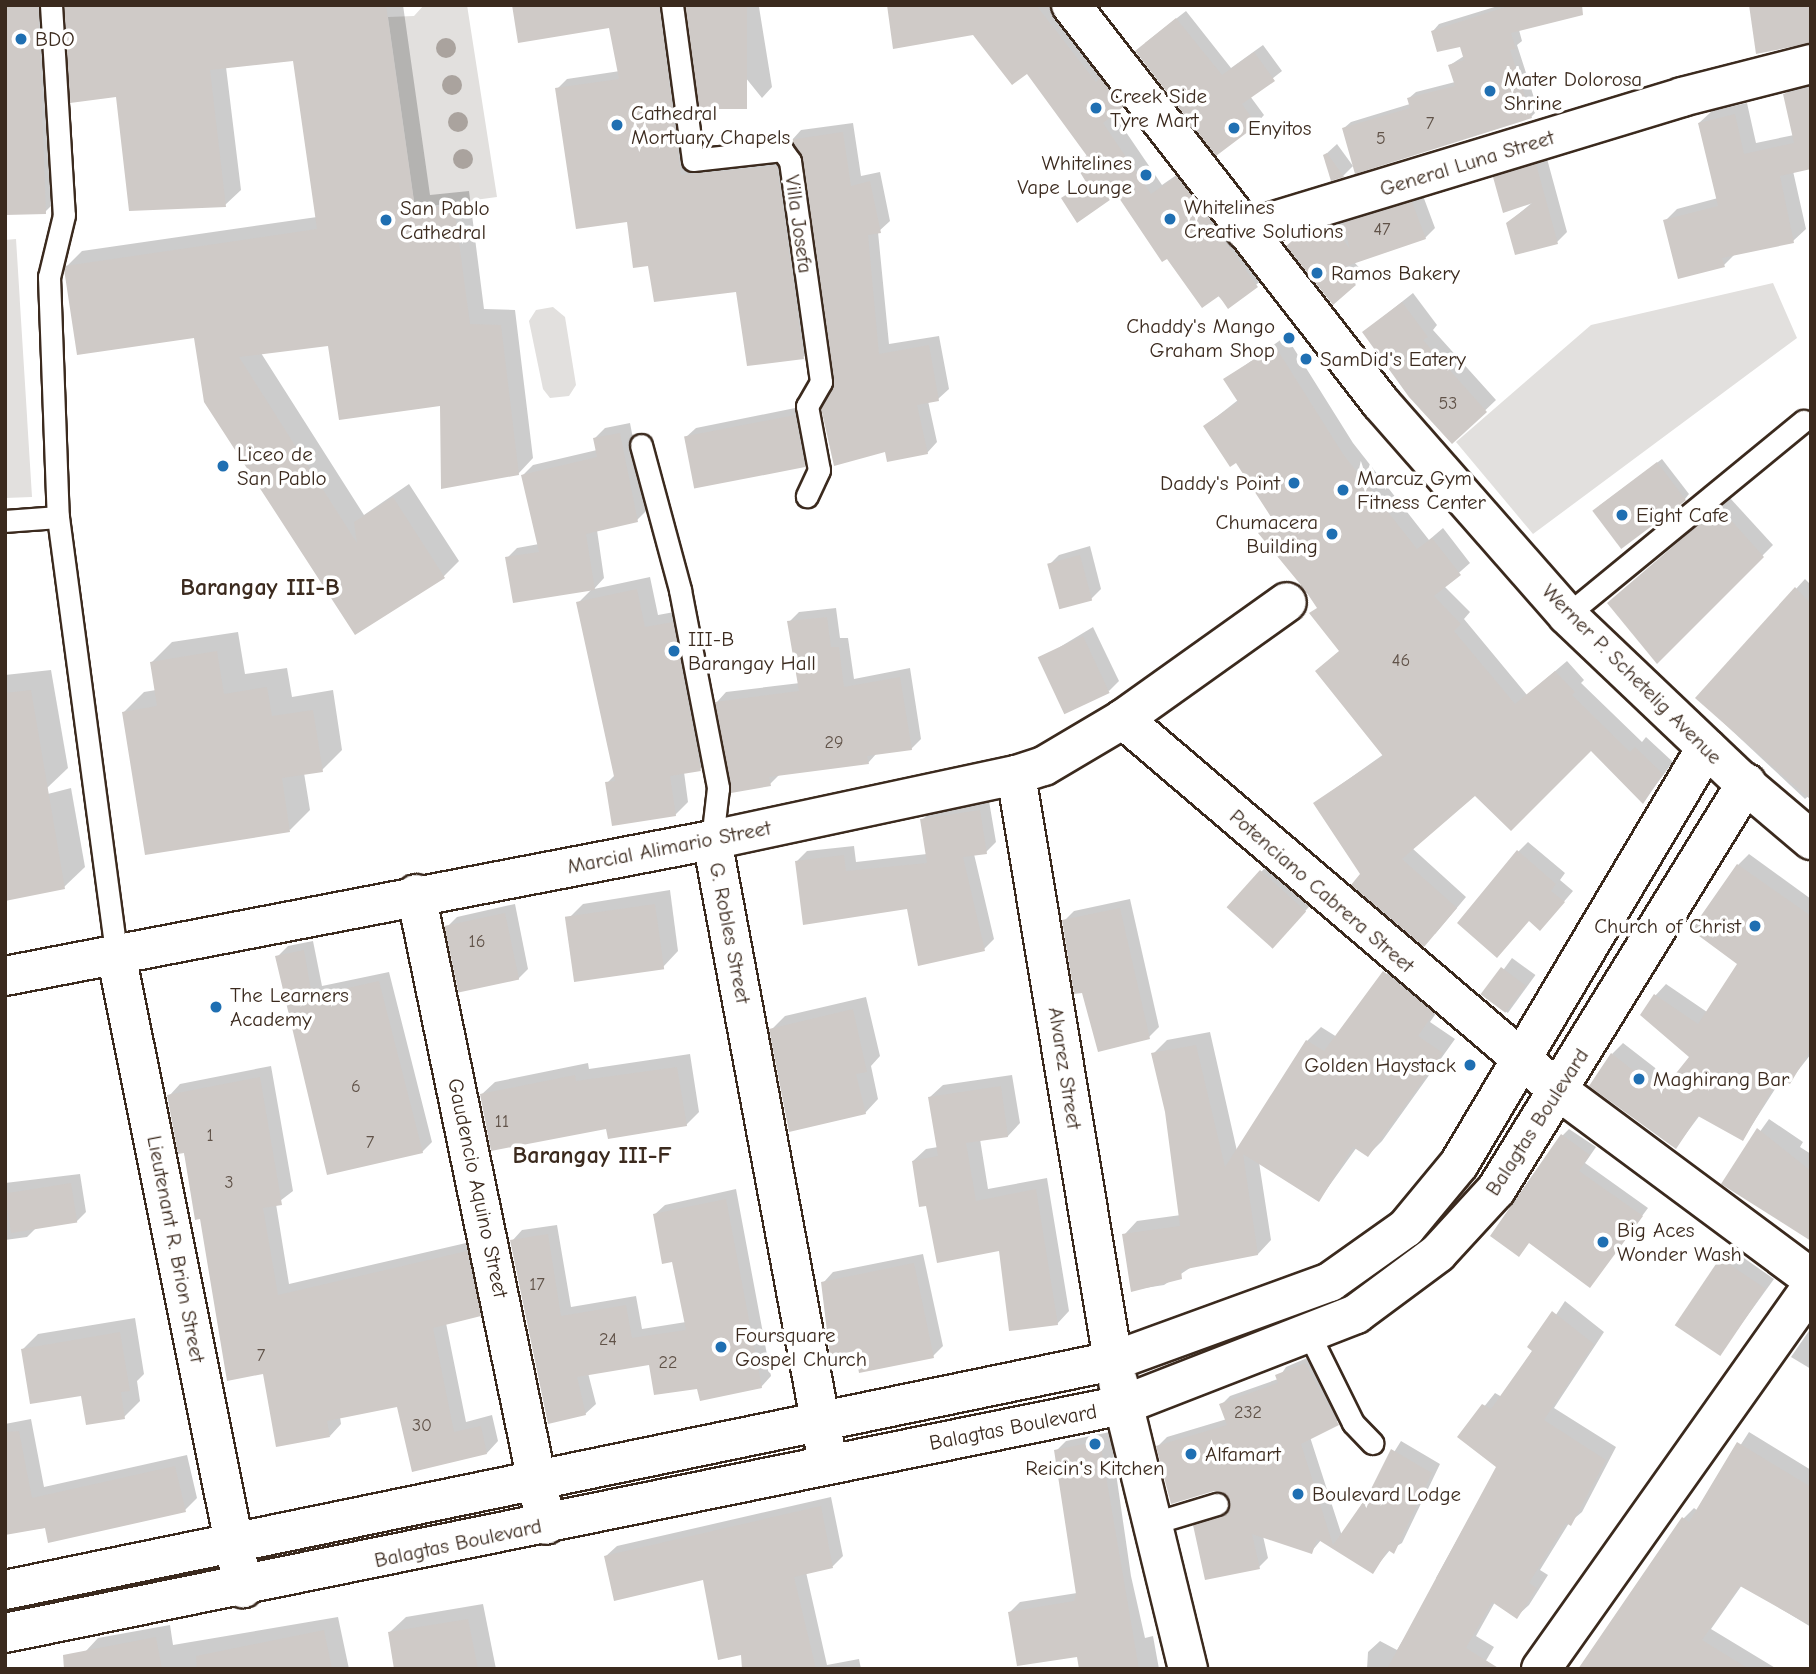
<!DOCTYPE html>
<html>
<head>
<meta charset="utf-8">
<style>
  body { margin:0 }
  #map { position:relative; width:1816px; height:1674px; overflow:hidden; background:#fff; font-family:"Comic Neue",sans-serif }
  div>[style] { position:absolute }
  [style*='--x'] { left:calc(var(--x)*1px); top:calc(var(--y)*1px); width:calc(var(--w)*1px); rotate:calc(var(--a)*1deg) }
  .green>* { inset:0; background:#e2e0de }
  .shadow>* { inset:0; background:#0003; transform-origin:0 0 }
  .building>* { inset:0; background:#cfcac7; transform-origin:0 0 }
  .roads { filter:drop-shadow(2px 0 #3b2a1e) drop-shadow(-2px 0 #3b2a1e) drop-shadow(0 2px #3b2a1e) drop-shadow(0 -2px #3b2a1e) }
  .lane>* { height:21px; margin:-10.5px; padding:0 10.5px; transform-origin:10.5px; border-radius:10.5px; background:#fff }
  .street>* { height:38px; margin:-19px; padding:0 19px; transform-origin:19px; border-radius:19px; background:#fff }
  .secondary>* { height:38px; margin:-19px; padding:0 19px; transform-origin:19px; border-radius:19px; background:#fff }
  .trees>* { width:20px; height:20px; margin:-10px; border-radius:50%; background:#aaa39e }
  .dots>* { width:19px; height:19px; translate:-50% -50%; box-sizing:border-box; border:4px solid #fff; border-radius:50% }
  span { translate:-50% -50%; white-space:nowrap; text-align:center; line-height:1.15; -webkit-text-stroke:7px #fff; paint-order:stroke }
  .number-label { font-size:18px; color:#605248 }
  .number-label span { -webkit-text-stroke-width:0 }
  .poi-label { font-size:21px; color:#3b2a1e }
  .left { translate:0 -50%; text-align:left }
  .right { translate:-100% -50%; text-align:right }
  .street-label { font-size:21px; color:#3b2a1e }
  .quarter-label { font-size:24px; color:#3b2a1e; font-weight:700 }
  .frame { position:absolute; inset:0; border:7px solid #3b2a1e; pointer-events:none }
</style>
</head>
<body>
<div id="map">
  <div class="green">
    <div style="clip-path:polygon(424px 5px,467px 5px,497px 197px,415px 208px,388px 17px,414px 16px)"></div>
    <div style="clip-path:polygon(16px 239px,32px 497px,5px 498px,5px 240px)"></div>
    <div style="clip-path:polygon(1773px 283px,1797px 338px,1533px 534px,1456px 442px,1591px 325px)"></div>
    <div style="clip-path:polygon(553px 307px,565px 317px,576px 385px,569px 396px,550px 398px,543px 389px,529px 321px,536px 310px)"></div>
  </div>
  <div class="shadow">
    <div style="clip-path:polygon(5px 5px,52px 5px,61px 196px,45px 212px)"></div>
    <div style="clip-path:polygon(66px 5px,403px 5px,430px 195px,469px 191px,484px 309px,515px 310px,533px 458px,518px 474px,442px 404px,330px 344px,261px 353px,364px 515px,409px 484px,459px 561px,444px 576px,355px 633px,195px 336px,67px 266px,82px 251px,317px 217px,294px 59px,226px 67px,241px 190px,225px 205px,117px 95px)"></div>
    <div style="clip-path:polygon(514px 5px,670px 5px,691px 166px,787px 157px,814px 347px,804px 357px,737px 290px,650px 264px,557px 89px,567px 79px,620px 71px,611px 26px)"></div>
    <div style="clip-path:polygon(687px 5px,770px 5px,759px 7px,772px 87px,762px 98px)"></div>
    <div style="clip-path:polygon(888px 5px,1056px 5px,1132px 96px,1113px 113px,1162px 185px,1188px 167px,1268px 275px,1229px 307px,1117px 193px,1063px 198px,1087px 179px,1077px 165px,1088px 154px,1027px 72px,974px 33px)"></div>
    <div style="clip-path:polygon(1501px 5px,1550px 5px,1519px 30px,1522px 41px,1517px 45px,1538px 110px,1531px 117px,1344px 128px,1351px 122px,1410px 104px,1409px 98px,1416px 92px,1455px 82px,1450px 65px,1464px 56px,1461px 44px,1433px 31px,1439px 24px)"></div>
    <div style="clip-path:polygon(1186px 11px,1231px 68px,1263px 45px,1282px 71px,1250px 96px,1264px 115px,1256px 124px,1145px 43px)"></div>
    <div style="clip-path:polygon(1811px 78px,1811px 167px,1793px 171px,1806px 229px,1793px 241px,1735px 254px,1724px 265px,1665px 221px,1677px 209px,1718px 198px,1699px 123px,1712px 111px,1747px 103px,1756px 143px,1794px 135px,1785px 94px,1797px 82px)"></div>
    <div style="clip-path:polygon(853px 123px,861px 176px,880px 172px,890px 221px,878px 232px,889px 344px,939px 336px,949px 389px,938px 399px,928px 401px,937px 442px,927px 453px,886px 450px,836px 380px,805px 159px,792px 140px,801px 130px)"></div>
    <div style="clip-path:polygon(1337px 144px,1353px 166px,1343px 176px,1325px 155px)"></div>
    <div style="clip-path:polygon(1546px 155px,1567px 232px,1557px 242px,1508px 223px,1534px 201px,1495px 178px,1505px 168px)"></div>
    <div style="clip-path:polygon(1422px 193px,1435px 228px,1425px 238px,1354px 262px,1365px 274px,1355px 284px,1289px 246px,1309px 228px,1344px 217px,1347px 221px,1355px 213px)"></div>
    <div style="clip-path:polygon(1413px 293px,1437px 325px,1433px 330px,1496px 400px,1452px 442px,1364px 332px)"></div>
    <div style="clip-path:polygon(1286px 336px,1353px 443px,1429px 540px,1443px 528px,1470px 563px,1444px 586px,1470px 612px,1464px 619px,1527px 695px,1567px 661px,1584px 680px,1581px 683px,1642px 742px,1646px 737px,1673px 762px,1643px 802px,1591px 749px,1475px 793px,1412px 848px,1466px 897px,1435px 934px,1363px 875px,1315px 803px,1384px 754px,1340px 650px,1275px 519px,1236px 461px,1205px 426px,1238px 400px,1225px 380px)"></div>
    <div style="clip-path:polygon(805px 406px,814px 455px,804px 465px,685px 438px,696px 428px)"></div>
    <div style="clip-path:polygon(630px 423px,647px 510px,637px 520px,597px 530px,604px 578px,594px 589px,650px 577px,658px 615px,685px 610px,713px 756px,700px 769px,684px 772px,688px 802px,675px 815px,607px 783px,615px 775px,578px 603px,592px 589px,507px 558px,517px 548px,539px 544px,523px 475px,533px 465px,597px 450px,595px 438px,605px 428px)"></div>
    <div style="clip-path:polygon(1662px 459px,1689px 494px,1685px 499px,1599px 506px)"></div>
    <div style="clip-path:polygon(1730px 498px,1773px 545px,1657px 662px,1620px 593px)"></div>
    <div style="clip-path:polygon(1090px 546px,1101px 589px,1091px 599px,1049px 565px,1059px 555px)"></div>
    <div style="clip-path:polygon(1805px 579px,1811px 585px,1811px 794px,1805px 799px,1697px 698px)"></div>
    <div style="clip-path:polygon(836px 608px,840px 638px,848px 638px,854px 679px,910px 668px,921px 739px,911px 749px,877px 753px,868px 763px,780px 774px,770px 784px,717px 702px,726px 692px,800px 683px,789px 622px,799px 612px)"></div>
    <div style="clip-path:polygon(1093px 627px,1119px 681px,1109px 691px,1040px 659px)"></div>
    <div style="clip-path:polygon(238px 632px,245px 674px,287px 668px,292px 697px,333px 690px,342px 750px,322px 770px,304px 773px,310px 810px,290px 830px,124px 712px,144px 692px,156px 690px,152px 662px,172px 642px)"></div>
    <div style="clip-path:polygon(51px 670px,68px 768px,47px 788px,5px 789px,5px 675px)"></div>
    <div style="clip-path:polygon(71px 788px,85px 867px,64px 887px,5px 805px)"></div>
    <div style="clip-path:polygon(989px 801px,996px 842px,986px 852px,974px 854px,994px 939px,984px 949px,908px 907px,797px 861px,807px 851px,854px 846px,856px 862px,927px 854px,922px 820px,932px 810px)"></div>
    <div style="clip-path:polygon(1528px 842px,1565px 873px,1560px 880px,1573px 891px,1550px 918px,1518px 852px)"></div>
    <div style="clip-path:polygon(1749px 854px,1811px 899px,1811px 1054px,1789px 1082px,1782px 1078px,1743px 1139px,1700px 1115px,1676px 1147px,1612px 1054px,1623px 1043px,1672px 1081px,1692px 1057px,1655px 996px,1666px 984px,1707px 1012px,1739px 963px,1738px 865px)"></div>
    <div style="clip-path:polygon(1271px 862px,1315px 900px,1283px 936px,1261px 872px)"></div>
    <div style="clip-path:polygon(670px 890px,678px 951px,663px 967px,567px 920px,583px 904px)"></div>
    <div style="clip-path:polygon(1130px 899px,1159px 1027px,1149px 1037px,1064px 921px,1074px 911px)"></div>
    <div style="clip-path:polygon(515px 904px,528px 969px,518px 979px,447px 927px,457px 917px)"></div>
    <div style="clip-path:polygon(313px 941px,322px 986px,389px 972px,432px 1142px,422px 1152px,277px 957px,288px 946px)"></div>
    <div style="left:1512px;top:958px;width:29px;height:47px;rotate:36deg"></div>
    <div style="clip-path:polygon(1398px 959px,1446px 999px,1430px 1022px,1455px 1039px,1382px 1141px,1368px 1155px,1357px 1147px,1319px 1200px,1259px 1162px,1271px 1240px,1258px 1254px,1193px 1266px,1164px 1285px,1132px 1290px,1124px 1235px,1137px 1221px,1181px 1215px,1167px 1111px,1153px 1054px,1167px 1040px,1210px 1032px,1237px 1151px,1307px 1041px,1321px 1027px,1337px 1037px)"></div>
    <div style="clip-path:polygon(866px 997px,880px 1056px,871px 1066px,878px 1099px,865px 1113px,771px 1030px,785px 1016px)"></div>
    <div style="clip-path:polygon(690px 1054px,699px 1112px,686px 1125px,608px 1127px,481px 1095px,495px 1082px,588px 1063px,589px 1069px)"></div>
    <div style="clip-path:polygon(271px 1066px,293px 1191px,276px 1204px,289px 1284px,479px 1240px,491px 1303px,480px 1314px,446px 1323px,466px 1422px,492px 1415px,498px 1441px,487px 1453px,398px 1405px,340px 1417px,341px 1424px,330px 1436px,265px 1372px,201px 1217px,169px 1096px,180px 1084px)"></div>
    <div style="clip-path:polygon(1012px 1075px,1020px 1123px,1008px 1136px,980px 1139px,988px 1189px,1047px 1178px,1069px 1311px,1057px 1324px,1000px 1249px,927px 1204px,913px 1161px,926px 1149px,938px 1147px,930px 1097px,943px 1085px)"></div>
    <div style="clip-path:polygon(1769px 1119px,1803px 1142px,1800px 1147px,1811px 1154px,1811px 1225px,1723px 1183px)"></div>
    <div style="clip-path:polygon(1569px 1129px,1596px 1147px,1585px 1163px,1648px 1208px,1590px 1286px,1562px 1136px)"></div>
    <div style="clip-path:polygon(80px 1174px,86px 1212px,76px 1222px,37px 1227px,27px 1237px,5px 1240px,5px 1183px)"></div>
    <div style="clip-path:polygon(736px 1189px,771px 1376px,761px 1387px,699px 1387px,651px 1363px,588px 1373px,596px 1404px,585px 1414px,512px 1241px,522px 1230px,557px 1225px,571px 1307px,636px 1296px,642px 1329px,686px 1322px,673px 1260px,654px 1215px,665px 1205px)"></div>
    <div style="clip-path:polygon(1731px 1249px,1774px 1279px,1719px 1355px,1721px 1259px)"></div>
    <div style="clip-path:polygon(923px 1254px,943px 1346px,933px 1356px,856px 1349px,823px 1283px,833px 1272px)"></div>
    <div style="clip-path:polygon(1565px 1301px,1604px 1332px,1554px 1408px,1616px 1447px,1582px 1512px,1569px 1523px,1540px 1570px,1548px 1575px,1529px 1605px,1517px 1616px,1495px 1602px,1476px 1636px,1494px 1647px,1481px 1669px,1367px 1669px,1368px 1652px,1380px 1641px,1397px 1650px,1440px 1580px,1436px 1578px,1498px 1466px,1460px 1437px,1495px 1393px,1502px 1397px)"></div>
    <div style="clip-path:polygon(135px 1318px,144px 1374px,137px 1381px,140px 1401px,124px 1417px,83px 1394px,23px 1349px,38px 1334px)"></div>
    <div style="clip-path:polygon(1811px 1328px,1811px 1369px,1791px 1357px)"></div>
    <div style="clip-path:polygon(1314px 1355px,1347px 1415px,1310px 1437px,1342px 1536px,1401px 1441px,1440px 1464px,1402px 1543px,1390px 1550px,1372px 1572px,1321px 1540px,1311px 1552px,1263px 1536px,1268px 1558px,1259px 1567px,1195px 1526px,1204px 1516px,1229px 1508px,1231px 1499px,1158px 1446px,1167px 1437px,1227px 1419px,1221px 1405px,1230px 1396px,1278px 1379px,1286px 1367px)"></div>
    <div style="clip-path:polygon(31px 1419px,44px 1487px,187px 1455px,197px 1498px,185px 1510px,5px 1533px,5px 1424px)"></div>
    <div style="clip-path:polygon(1110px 1432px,1131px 1576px,1145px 1638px,1153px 1636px,1159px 1669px,1081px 1669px,1078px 1655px,1010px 1612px,1020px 1602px,1077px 1593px,1056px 1451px,1066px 1441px)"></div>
    <div style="clip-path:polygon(1749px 1432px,1811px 1470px,1811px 1627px,1742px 1585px,1711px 1629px,1777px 1669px,1596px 1669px,1684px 1518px,1694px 1508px,1698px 1511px)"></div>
    <div style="clip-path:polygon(831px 1497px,843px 1556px,833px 1566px,806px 1572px,827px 1665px,859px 1659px,861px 1669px,778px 1669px,705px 1578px,606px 1556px,617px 1546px)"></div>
    <div style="clip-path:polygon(483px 1604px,496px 1669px,396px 1669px,390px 1632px,406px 1617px)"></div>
    <div style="clip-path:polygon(338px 1617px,349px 1669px,88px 1669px,85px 1652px,98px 1638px,170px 1625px,173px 1645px)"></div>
  </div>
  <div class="building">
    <div style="clip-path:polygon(5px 5px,38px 5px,46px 214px,5px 215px)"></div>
    <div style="clip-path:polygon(64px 5px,386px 5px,415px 209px,454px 205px,470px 324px,501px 325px,519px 475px,441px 489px,440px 406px,339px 420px,328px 346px,239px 357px,357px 543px,354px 522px,393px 497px,445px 578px,355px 635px,204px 402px,194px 338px,77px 355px,64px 269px,65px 266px,317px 229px,293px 61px,210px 70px,226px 207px,129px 211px,116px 97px,70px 103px)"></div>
    <div style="clip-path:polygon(512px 5px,659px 5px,681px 175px,777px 166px,804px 359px,747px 366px,736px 292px,654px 302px,648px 266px,633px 268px,627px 222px,576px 229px,555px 88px,619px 79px,609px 28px,518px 43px)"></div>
    <div style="left:685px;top:5px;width:62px;height:104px"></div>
    <div style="clip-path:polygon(887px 5px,1036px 5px,1096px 82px,1100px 78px,1123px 107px,1103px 123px,1151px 194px,1177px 176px,1258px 287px,1228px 309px,1219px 296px,1202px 308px,1167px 259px,1162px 262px,1117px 195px,1077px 223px,1061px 198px,1086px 182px,1075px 164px,1087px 156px,1027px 74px,1012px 85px,973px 35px,893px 49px)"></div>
    <div style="clip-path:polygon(1512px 5px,1582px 5px,1583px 15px,1511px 33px,1516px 49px,1510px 50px,1532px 118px,1355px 174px,1342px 128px,1410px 108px,1407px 98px,1455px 86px,1448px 65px,1464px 60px,1460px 47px,1437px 52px,1431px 31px)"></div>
    <div style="clip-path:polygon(1749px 5px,1811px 5px,1811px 43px,1756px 54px)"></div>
    <div style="clip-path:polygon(1176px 18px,1222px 75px,1254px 52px,1275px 81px,1242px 104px,1257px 125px,1216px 156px,1135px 51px)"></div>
    <div style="clip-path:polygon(1811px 87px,1811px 169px,1780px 176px,1794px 243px,1722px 258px,1725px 267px,1678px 279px,1663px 220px,1718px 206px,1698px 123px,1735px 114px,1744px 154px,1794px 143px,1783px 94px)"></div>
    <div style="clip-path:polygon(843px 132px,851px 186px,870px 181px,881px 233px,868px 235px,879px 354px,929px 345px,939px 401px,917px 405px,928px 454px,887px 462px,885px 452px,834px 466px,821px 408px,834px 380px,803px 159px,789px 140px)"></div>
    <div style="clip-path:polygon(1327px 153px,1344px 177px,1331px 181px,1323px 155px)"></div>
    <div style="clip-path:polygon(1536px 164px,1558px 244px,1515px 255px,1506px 223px,1533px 203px,1503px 213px,1493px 177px)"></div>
    <div style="clip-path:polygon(1412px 202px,1426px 239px,1341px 268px,1356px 285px,1333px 305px,1286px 246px,1297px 237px,1333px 226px,1350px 249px,1343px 223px)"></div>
    <div style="clip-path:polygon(1402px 302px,1428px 337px,1423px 340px,1487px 412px,1452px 444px,1409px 397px,1362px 332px)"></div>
    <div style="clip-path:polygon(1275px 346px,1343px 454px,1417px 549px,1432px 538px,1461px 575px,1434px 596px,1461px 624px,1454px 631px,1515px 704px,1555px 671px,1575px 692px,1572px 695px,1630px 752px,1635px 747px,1663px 774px,1643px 804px,1591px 751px,1511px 831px,1475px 796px,1402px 859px,1457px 908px,1424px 947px,1351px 885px,1360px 874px,1313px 803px,1383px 756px,1315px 671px,1339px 651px,1309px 613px,1317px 608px,1305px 590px,1258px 533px,1273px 520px,1236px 463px,1230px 467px,1203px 426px,1238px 402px,1223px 379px)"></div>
    <div style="left:795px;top:415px;width:53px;height:113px;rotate:79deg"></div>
    <div style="clip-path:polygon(620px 433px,638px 522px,586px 534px,595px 590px,513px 603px,505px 557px,539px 552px,521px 475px,597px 457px,593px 438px)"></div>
    <div style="left:1657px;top:462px;width:48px;height:81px;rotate:53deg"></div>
    <div style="clip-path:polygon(1719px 507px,1764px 557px,1657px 664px,1607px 603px)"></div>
    <div style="left:1080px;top:555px;width:47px;height:34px;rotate:75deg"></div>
    <div style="clip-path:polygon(1795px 587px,1811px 604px,1811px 800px,1695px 698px)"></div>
    <div style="clip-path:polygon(637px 589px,645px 627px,673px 622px,701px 771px,670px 776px,676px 816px,612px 826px,605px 782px,615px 781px,576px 602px)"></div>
    <div style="clip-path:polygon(827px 617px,831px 647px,839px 647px,844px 687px,900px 677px,912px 750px,867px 756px,869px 764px,769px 777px,771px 786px,731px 793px,715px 702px,799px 691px,787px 621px)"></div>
    <div style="left:1083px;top:636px;width:63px;height:50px;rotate:65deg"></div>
    <div style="clip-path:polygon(217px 651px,224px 694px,267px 687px,272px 716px,313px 710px,323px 772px,282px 778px,290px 832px,145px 855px,122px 712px,157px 706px,150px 662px)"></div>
    <div style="clip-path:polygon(31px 690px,65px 889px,5px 901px,5px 693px)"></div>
    <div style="clip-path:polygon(980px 810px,987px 854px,963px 857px,985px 951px,918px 966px,907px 909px,803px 925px,795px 861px,844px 855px,846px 871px,927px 863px,920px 819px)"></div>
    <div style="clip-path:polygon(1517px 850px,1556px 884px,1551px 891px,1565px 902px,1540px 931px,1529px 921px,1497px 958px,1457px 923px)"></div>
    <div style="clip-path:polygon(1737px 864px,1811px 916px,1811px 1049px,1790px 1084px,1779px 1078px,1743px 1141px,1698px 1116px,1676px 1149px,1589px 1086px,1611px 1053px,1661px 1092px,1689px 1057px,1640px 1015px,1654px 994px,1698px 1024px,1737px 964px,1691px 930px)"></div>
    <div style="left:1260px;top:870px;width:62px;height:50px;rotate:42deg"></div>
    <div style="left:655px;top:904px;width:66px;height:91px;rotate:82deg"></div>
    <div style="clip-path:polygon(1120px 908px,1150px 1039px,1098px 1052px,1082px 993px,1074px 994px,1062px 920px)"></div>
    <div style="left:505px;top:913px;width:68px;height:62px;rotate:78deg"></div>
    <div style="clip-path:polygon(304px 950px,312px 996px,379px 981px,423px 1153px,327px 1175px,275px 956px)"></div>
    <div style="left:1501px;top:967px;width:31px;height:34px;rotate:37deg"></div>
    <div style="clip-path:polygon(1383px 971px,1434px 1013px,1418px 1036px,1443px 1053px,1368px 1157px,1353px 1147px,1319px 1202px,1243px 1154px,1258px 1255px,1181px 1270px,1182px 1279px,1131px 1292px,1122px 1234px,1180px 1226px,1165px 1112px,1151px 1053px,1196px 1045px,1225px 1167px,1306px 1040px,1324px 1051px)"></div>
    <div style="clip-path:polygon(853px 1009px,867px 1072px,856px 1074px,866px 1114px,789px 1132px,769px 1029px)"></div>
    <div style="clip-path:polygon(677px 1067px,687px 1126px,608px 1139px,606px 1129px,491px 1151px,480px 1094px,575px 1075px,576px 1081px)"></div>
    <div style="clip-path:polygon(260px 1077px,282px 1205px,263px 1208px,278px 1295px,467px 1251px,481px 1316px,433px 1328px,454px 1432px,481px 1426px,487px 1454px,412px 1472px,397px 1407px,327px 1421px,330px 1437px,276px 1447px,263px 1374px,227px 1381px,200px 1219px,195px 1220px,184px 1153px,178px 1154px,167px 1095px)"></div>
    <div style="clip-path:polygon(1001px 1086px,1008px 1137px,966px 1143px,976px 1201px,1036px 1189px,1058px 1325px,1009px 1331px,999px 1251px,937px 1263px,926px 1206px,919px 1207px,912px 1161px,938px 1156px,928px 1097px)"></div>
    <div style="clip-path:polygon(1757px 1128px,1811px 1171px,1811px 1241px,1721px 1184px)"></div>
    <div style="clip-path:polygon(1561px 1134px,1590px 1155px,1579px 1171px,1643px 1216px,1590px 1288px,1529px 1243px,1519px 1257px,1490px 1236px)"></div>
    <div style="left:71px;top:1183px;width:40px;height:67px;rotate:81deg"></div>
    <div style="clip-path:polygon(726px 1199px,762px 1388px,700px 1401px,697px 1389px,654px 1395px,649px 1365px,577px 1377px,586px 1415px,548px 1424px,510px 1240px,548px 1234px,561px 1316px,626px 1305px,632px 1338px,686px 1330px,672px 1262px,662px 1264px,653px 1214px)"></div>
    <div style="left:1720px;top:1258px;width:55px;height:81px;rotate:34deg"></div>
    <div style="clip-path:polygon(914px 1263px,934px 1358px,859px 1373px,855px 1351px,830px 1356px,821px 1282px)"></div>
    <div style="clip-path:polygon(1552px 1311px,1594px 1344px,1544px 1420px,1606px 1460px,1571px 1526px,1566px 1523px,1529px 1583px,1537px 1588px,1517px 1619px,1492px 1602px,1466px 1648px,1500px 1669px,1387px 1669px,1496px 1467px,1457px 1437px,1482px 1404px,1491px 1409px,1532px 1351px,1527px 1347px)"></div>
    <div style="clip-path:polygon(120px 1332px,130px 1391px,121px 1392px,125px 1419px,86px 1425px,81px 1396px,30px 1404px,21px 1349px)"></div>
    <div style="clip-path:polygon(1305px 1363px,1339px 1425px,1301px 1444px,1333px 1545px,1368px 1495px,1391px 1449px,1432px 1473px,1394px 1554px,1388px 1550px,1373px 1574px,1317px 1539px,1312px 1554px,1252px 1534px,1260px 1569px,1205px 1580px,1193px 1525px,1226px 1513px,1229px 1500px,1214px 1491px,1171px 1504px,1156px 1446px,1227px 1425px,1219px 1404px,1278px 1383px,1275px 1375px)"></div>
    <div style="clip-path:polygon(19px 1431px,32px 1498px,175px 1466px,186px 1512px,48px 1543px,45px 1528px,5px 1535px,5px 1432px)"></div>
    <div style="clip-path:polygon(1100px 1441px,1139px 1669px,1079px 1669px,1077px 1657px,1017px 1666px,1008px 1612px,1074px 1601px,1076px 1594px,1054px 1450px)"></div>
    <div style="clip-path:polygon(1737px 1442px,1811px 1487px,1811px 1626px,1740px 1586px,1702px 1640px,1749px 1669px,1578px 1669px,1682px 1517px,1689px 1522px)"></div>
    <div style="clip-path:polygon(821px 1506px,833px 1568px,794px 1577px,816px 1669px,742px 1669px,741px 1655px,718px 1660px,703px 1580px,614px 1601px,604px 1556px)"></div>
    <div style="clip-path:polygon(468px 1619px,478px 1669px,394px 1669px,388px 1632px)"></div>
    <div style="clip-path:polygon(324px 1630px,332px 1669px,197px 1669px,196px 1656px)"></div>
    <div style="clip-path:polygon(156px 1637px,162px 1669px,64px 1669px,63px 1655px)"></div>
  </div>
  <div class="roads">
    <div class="lane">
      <div style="--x:51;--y:5;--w:210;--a:86.5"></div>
      <div style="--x:64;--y:215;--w:64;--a:103.6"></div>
      <div style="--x:49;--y:277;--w:240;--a:87.9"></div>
      <div style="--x:58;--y:517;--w:441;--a:82.4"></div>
      <div style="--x:672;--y:5;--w:156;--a:82.3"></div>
      <div style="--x:693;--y:160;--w:90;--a:-6.4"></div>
      <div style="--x:782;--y:150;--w:14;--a:54"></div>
      <div style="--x:790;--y:161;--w:223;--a:82"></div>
      <div style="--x:821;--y:382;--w:28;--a:120"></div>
      <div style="--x:807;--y:406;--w:65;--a:79.4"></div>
      <div style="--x:819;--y:470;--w:29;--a:115"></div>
      <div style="--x:641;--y:445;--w:150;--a:74.9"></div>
      <div style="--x:680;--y:590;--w:202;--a:79.1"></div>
      <div style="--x:718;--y:788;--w:52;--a:96.6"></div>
      <div style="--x:5;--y:521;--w:53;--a:-4.3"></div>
      <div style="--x:1567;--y:615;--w:306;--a:-39.4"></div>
      <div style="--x:1310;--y:1336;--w:97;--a:63.7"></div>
      <div style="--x:1353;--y:1423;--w:28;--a:46"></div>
      <div style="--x:1151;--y:1524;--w:69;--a:-16.9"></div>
    </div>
    <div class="street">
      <div style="--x:1245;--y:230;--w:457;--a:-16.9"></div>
      <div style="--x:1682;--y:97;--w:133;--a:-14.3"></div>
      <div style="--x:1123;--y:719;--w:573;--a:40.47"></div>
      <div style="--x:1559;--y:1091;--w:314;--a:36.6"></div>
      <div style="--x:1016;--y:775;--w:594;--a:80.6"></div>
      <div style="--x:712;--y:840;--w:634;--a:79.45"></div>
      <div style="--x:416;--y:894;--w:644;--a:78.36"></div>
      <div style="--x:116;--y:954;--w:647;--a:78.67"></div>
      <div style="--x:5;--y:976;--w:720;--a:-10.89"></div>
      <div style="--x:712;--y:840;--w:311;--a:-12.1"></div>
      <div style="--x:1016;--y:775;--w:29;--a:-18"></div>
      <div style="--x:1044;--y:766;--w:92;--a:-30.7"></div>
      <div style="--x:1123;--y:719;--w:201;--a:-35.5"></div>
      <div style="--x:1541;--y:1669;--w:468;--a:-54.7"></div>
    </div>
    <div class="secondary">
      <div style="--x:1071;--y:5;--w:504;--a:52.09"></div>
      <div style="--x:1381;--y:403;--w:282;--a:48.7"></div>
      <div style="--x:1567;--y:615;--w:236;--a:43.6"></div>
      <div style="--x:1738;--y:778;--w:96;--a:40.3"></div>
      <div style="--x:1118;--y:1382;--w:295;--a:76.3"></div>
      <div style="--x:5;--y:1590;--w:1131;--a:-11.68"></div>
      <div style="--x:1113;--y:1361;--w:231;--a:-20"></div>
      <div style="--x:1330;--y:1282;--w:93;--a:-35.4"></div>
      <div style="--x:1406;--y:1228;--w:83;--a:-50.4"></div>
      <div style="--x:1459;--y:1164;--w:484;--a:-59.3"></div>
      <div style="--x:5;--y:1633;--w:1141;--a:-11.53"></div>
      <div style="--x:1123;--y:1405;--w:250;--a:-21.3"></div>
      <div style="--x:1356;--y:1314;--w:102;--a:-36.6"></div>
      <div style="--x:1438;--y:1253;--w:86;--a:-47.4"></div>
      <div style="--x:1496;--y:1190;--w:478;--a:-58.4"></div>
    </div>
  </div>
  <div class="trees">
    <div style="left:446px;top:48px"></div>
    <div style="left:452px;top:85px"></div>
    <div style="left:458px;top:122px"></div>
    <div style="left:463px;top:159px"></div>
  </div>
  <div class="dots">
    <div style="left:21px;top:39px;background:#1f6fb2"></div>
    <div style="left:1490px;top:91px;background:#1f6fb2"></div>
    <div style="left:1096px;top:108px;background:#1f6fb2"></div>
    <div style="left:617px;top:125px;background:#1f6fb2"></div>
    <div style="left:1234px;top:128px;background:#1f6fb2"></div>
    <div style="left:1146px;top:175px;background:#1f6fb2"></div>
    <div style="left:1170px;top:219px;background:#1f6fb2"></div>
    <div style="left:386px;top:220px;background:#1f6fb2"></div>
    <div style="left:1317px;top:273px;background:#1f6fb2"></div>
    <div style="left:1289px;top:338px;background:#1f6fb2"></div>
    <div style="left:1306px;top:359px;background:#1f6fb2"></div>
    <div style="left:223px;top:466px;background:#1f6fb2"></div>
    <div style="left:1294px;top:483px;background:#1f6fb2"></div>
    <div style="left:1343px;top:490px;background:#1f6fb2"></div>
    <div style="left:1622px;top:515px;background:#1f6fb2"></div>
    <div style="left:1332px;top:534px;background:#1f6fb2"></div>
    <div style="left:674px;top:651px;background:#1f6fb2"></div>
    <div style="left:1755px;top:926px;background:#1f6fb2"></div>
    <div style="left:216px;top:1007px;background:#1f6fb2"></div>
    <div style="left:1470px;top:1065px;background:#1f6fb2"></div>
    <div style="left:1639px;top:1079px;background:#1f6fb2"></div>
    <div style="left:1603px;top:1242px;background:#1f6fb2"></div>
    <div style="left:721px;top:1347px;background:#1f6fb2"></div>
    <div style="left:1095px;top:1444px;background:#1f6fb2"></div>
    <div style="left:1191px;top:1454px;background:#1f6fb2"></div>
    <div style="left:1298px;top:1494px;background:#1f6fb2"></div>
  </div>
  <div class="number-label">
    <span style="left:1430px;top:124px">7</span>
    <span style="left:1381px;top:139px">5</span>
    <span style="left:1382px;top:230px">47</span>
    <span style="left:1448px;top:404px">53</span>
    <span style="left:1401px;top:661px">46</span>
    <span style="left:834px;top:743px">29</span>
    <span style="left:477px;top:942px">16</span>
    <span style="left:356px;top:1087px">6</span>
    <span style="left:502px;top:1122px">11</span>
    <span style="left:210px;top:1136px">1</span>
    <span style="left:370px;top:1143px">7</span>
    <span style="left:229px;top:1183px">3</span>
    <span style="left:537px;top:1285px">17</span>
    <span style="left:608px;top:1340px">24</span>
    <span style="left:261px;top:1356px">7</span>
    <span style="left:668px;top:1363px">22</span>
    <span style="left:1248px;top:1413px">232</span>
    <span style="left:422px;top:1426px">30</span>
  </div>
  <div class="poi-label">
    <span class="left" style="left:35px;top:39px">BDO</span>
    <span class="left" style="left:1504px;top:91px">Mater Dolorosa<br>Shrine</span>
    <span class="left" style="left:1110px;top:108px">Creek Side<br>Tyre Mart</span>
    <span class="left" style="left:631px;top:125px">Cathedral<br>Mortuary Chapels</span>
    <span class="left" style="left:1248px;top:128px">Enyitos</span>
    <span class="right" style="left:1132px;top:175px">Whitelines<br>Vape Lounge</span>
    <span class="left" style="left:1184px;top:219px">Whitelines<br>Creative Solutions</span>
    <span class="left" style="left:400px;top:220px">San Pablo<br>Cathedral</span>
    <span class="left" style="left:1331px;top:273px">Ramos Bakery</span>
    <span class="right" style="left:1275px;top:338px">Chaddy's Mango<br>Graham Shop</span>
    <span class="left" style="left:1320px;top:359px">SamDid's Eatery</span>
    <span class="left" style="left:237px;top:466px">Liceo de<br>San Pablo</span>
    <span class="left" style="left:1357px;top:490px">Marcuz Gym<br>Fitness Center</span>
    <span class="right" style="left:1280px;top:483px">Daddy's Point</span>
    <span class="left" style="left:1636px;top:515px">Eight Cafe</span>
    <span class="right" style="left:1318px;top:534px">Chumacera<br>Building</span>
    <span class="left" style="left:688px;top:651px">III-B<br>Barangay Hall</span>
    <span class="right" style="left:1741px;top:926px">Church of Christ</span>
    <span class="left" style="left:230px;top:1007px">The Learners<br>Academy</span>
    <span class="right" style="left:1456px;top:1065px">Golden Haystack</span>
    <span class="left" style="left:1653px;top:1079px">Maghirang Bar</span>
    <span class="left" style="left:1617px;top:1242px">Big Aces<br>Wonder Wash</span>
    <span class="left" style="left:735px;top:1347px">Foursquare<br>Gospel Church</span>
    <span class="left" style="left:1205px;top:1454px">Alfamart</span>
    <span style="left:1095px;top:1468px">Reicin's Kitchen</span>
    <span class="left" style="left:1312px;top:1494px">Boulevard Lodge</span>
  </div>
  <div class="street-label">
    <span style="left:1467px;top:163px;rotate:-17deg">General Luna Street</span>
    <span style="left:799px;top:224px;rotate:82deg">Villa Josefa</span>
    <span style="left:1632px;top:674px;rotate:45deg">Werner P. Schetelig Avenue</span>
    <span style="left:669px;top:847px;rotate:-11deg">Marcial Alimario Street</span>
    <span style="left:1322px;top:891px;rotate:41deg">Potenciano Cabrera Street</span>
    <span style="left:730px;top:933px;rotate:79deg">G. Robles Street</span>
    <span style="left:1065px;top:1068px;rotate:81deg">Alvarez Street</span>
    <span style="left:1537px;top:1122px;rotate:-57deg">Balagtas Boulevard</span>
    <span style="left:478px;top:1188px;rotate:78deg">Gaudencio Aquino Street</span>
    <span style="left:176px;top:1249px;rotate:79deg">Lieutenant R. Brion Street</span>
    <span style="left:1013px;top:1427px;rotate:-11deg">Balagtas Boulevard</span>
    <span style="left:458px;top:1543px;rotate:-12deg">Balagtas Boulevard</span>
  </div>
  <div class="quarter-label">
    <span style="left:260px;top:588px">Barangay III-B</span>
    <span style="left:592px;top:1156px">Barangay III-F</span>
  </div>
  <div class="frame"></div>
</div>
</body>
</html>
